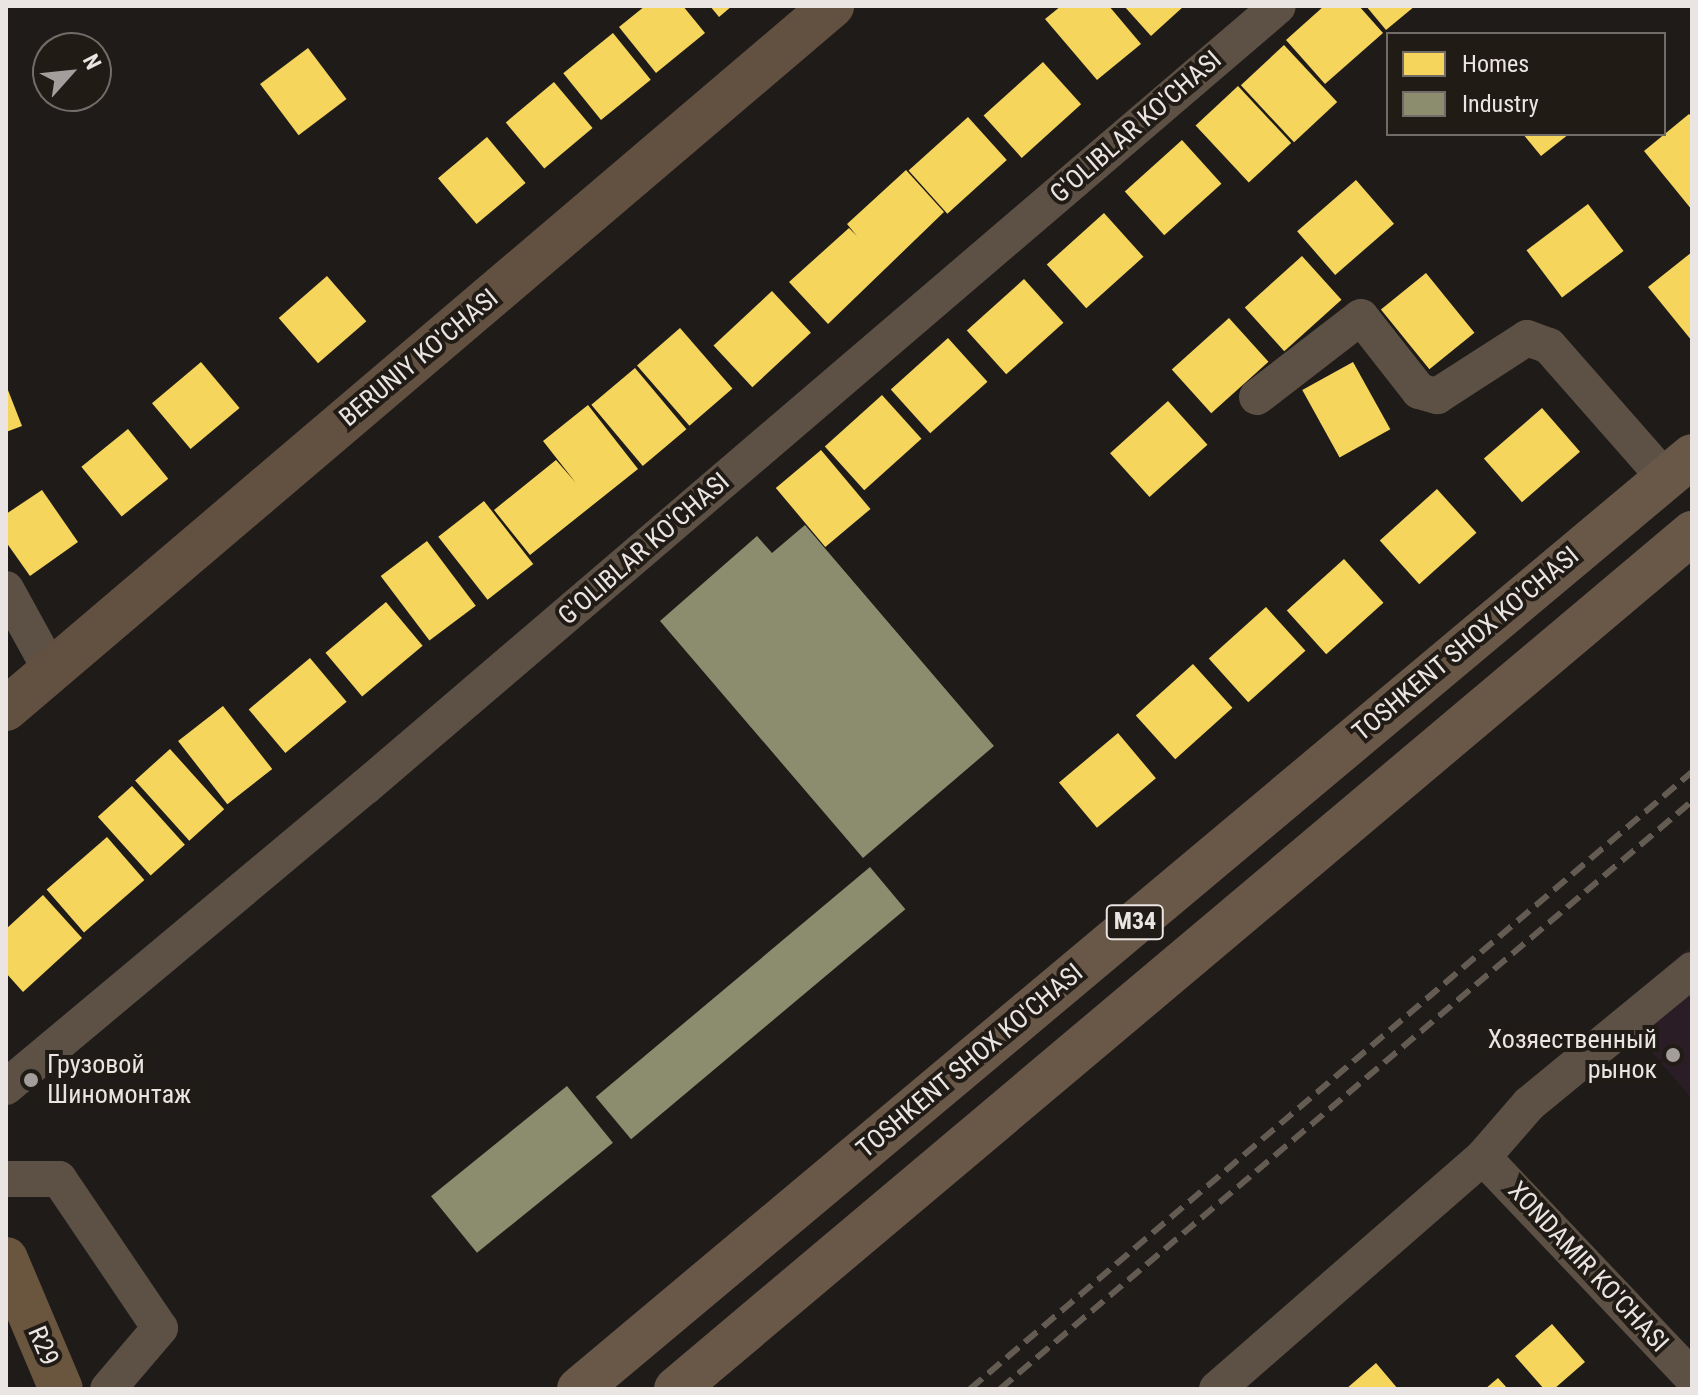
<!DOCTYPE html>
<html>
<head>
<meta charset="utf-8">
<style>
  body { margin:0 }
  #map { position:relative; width:1698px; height:1395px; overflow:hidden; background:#1e1b19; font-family:"Roboto Condensed",sans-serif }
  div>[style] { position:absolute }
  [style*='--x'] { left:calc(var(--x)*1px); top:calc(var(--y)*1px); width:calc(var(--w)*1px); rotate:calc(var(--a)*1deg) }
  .commercial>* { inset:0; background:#2b1d25 }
  .homes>* { inset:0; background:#f6d55c; transform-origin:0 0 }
  .industry>* { inset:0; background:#8c8c6e; transform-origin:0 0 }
  .street>* { height:36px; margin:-18px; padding:0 18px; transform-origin:18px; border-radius:18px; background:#5d5044 }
  .secondary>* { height:44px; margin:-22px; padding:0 22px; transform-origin:22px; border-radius:22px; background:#625040 }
  .primary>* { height:44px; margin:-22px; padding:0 22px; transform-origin:22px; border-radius:22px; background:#6a553f }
  .highway>* { height:44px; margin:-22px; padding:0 22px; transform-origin:22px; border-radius:22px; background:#695748 }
  .rail>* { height:6px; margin-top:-3px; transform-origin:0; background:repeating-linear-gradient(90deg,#645b53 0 16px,transparent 0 24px) }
  .dots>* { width:22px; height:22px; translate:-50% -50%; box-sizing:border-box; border:4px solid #211b16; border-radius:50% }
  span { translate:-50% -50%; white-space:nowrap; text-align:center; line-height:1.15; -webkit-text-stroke:8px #211b16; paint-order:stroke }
  .shield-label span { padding:2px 6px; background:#211b16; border:2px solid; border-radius:6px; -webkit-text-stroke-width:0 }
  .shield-label { font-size:24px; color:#eae5e2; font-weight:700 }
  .street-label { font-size:26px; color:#eae5e2 }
  .poi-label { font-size:26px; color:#eae5e2 }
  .right { translate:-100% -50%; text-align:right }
  .left { translate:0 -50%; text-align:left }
  .frame { position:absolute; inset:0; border:8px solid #eae5e2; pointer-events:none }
  .legend { position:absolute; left:1386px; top:32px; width:280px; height:104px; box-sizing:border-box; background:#211b16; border:2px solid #716c68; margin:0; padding:10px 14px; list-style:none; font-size:24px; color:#eae5e2 }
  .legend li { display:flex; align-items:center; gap:16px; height:40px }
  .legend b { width:40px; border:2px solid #716c68 }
  .north { position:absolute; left:32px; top:32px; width:80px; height:80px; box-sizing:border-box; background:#211b16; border:2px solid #716c68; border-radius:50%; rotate:63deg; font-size:22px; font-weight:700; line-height:32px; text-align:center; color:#eae5e2 }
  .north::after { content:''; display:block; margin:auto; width:28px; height:36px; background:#a39e9c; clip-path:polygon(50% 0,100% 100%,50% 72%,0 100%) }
</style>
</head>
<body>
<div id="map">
  <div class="commercial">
    <div style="clip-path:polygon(1692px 945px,1692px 1099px,1616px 1010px)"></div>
  </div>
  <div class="homes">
    <div style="clip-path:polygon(645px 6px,683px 6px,705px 33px,656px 73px,619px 27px)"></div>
    <div style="clip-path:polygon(710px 6px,732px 6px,719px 17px)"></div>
    <div style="clip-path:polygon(1061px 6px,1109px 6px,1141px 44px,1097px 80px,1045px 19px)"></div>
    <div style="clip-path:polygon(1124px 6px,1184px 6px,1151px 36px)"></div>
    <div style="clip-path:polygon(1324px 6px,1359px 6px,1383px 33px,1325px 84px,1286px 40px)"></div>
    <div style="clip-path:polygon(1366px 6px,1415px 6px,1386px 30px)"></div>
    <div style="left:613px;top:33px;width:60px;height:64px;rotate:51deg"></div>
    <div style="left:1284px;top:45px;width:78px;height:59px;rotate:47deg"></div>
    <div style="left:308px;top:48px;width:64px;height:60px;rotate:53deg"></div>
    <div style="left:1043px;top:62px;width:57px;height:80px;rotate:48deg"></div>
    <div style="left:554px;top:82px;width:60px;height:63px;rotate:50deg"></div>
    <div style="left:1238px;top:86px;width:78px;height:58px;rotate:47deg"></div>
    <div style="clip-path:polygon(1689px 114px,1692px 117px,1692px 210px,1644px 151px)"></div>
    <div style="left:968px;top:117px;width:58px;height:80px;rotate:48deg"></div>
    <div style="clip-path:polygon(1523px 134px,1569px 134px,1541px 156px)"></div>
    <div style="left:487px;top:137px;width:60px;height:64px;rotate:50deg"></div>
    <div style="left:1182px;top:140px;width:59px;height:77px;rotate:48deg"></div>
    <div style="clip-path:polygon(906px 170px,944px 212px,828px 324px,789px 282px,849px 228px,857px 236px,847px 224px)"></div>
    <div style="left:1356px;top:180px;width:58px;height:78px;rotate:49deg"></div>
    <div style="left:1588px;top:204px;width:59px;height:77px;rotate:53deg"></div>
    <div style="left:1104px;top:213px;width:59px;height:77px;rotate:48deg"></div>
    <div style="clip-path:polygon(1692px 252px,1692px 341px,1648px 287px)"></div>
    <div style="left:1302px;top:256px;width:59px;height:77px;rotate:48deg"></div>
    <div style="left:1426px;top:273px;width:77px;height:58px;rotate:51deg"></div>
    <div style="left:327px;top:276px;width:60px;height:64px;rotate:49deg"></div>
    <div style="left:1024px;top:279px;width:59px;height:77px;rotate:48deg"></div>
    <div style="left:772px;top:291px;width:57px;height:80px;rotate:47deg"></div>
    <div style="left:1229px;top:318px;width:59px;height:77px;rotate:48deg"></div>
    <div style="left:680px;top:328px;width:80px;height:57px;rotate:49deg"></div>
    <div style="left:948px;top:338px;width:59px;height:77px;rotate:48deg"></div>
    <div style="left:201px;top:362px;width:60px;height:64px;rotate:50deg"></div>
    <div style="left:1353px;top:362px;width:77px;height:58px;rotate:61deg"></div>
    <div style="left:635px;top:368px;width:80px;height:57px;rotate:50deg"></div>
    <div style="clip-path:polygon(6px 385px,22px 426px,6px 432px)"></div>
    <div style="left:882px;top:395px;width:59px;height:77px;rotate:48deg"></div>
    <div style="left:1168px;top:401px;width:59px;height:78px;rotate:48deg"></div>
    <div style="clip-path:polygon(588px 405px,638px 469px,530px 555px,494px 510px,556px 460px,576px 483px,543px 441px)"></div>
    <div style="left:1542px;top:408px;width:58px;height:77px;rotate:49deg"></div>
    <div style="left:128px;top:429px;width:64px;height:60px;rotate:51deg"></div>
    <div style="left:821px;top:450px;width:77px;height:59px;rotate:50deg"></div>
    <div style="left:1437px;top:489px;width:59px;height:77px;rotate:48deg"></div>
    <div style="clip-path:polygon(42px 490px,78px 542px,30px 576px,6px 542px,6px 514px)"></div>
    <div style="left:484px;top:501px;width:80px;height:58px;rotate:52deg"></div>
    <div style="left:427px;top:541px;width:81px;height:58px;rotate:53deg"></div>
    <div style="left:1344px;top:559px;width:59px;height:77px;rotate:48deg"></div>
    <div style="left:386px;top:602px;width:57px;height:79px;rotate:50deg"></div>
    <div style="left:1266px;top:607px;width:59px;height:77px;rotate:48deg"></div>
    <div style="left:310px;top:658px;width:57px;height:80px;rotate:50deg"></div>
    <div style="left:1193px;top:664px;width:59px;height:77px;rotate:48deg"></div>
    <div style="left:223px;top:706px;width:80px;height:57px;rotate:52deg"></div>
    <div style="left:1118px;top:733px;width:59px;height:77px;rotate:50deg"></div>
    <div style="left:170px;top:749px;width:81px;height:47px;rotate:48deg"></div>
    <div style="left:132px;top:786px;width:79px;height:46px;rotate:48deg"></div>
    <div style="left:107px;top:837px;width:57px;height:80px;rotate:49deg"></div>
    <div style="clip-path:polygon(43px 895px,82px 938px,23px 992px,6px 973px,6px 929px)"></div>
    <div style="clip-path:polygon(1552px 1324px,1585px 1362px,1554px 1389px,1544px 1389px,1515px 1356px)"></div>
    <div style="clip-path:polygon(1376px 1363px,1398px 1389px,1346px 1389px)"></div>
    <div style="clip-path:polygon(1498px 1378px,1508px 1389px,1485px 1389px)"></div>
  </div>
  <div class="industry">
    <div style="clip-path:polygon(805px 525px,994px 746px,863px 858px,660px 621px,757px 536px,772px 553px)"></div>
    <div style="left:870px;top:867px;width:55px;height:358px;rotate:50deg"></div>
    <div style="left:567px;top:1086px;width:73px;height:175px;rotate:51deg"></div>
  </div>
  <div class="street">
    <div style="--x:1257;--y:397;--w:131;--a:-37.6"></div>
    <div style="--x:1361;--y:317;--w:94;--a:51.9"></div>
    <div style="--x:1419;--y:391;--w:19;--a:16"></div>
    <div style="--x:1437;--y:396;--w:107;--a:-32.8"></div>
    <div style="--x:1527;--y:338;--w:23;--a:20"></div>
    <div style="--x:1549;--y:346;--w:176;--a:48.7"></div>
    <div style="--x:6;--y:589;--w:94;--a:61.2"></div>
    <div style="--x:6;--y:1087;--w:468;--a:-39.9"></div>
    <div style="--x:365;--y:787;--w:1201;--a:-40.54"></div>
    <div style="--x:1483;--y:1157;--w:303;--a:46.5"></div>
    <div style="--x:6;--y:1179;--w:53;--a:0"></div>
    <div style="--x:59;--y:1179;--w:180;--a:55.9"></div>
    <div style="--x:160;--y:1328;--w:80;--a:130.4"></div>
    <div style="--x:1217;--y:1389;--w:353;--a:-41.1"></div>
    <div style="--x:1483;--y:1157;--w:70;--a:-49"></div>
    <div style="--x:1529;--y:1104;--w:211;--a:-39.4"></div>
  </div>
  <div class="secondary">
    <div style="--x:6;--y:709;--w:1085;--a:-40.4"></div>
  </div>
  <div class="primary">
    <div style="--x:6;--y:1259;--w:141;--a:67.1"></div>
  </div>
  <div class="highway">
    <div style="--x:579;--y:1389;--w:1452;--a:-39.97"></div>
    <div style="--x:676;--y:1389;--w:1329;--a:-40.11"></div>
  </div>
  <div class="rail">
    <div style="--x:970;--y:1389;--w:950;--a:-40.52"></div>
    <div style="--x:1000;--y:1389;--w:908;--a:-40.35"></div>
  </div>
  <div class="dots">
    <div style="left:1673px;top:1055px;background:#a39e9c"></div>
    <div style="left:31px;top:1080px;background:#a39e9c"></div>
  </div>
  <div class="shield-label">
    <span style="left:1135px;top:922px">M34</span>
  </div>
  <div class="street-label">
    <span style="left:1136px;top:127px;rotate:-41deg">G'OLIBLAR KO'CHASI</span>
    <span style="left:419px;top:358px;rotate:-40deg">BERUNIY KO'CHASI</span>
    <span style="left:644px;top:549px;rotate:-41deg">G'OLIBLAR KO'CHASI</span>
    <span style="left:1466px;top:644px;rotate:-40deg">TOSHKENT SHOX KO'CHASI</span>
    <span style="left:970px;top:1061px;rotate:-40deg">TOSHKENT SHOX KO'CHASI</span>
    <span style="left:1588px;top:1267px;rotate:47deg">XONDAMIR KO'CHASI</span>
    <span style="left:43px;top:1346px;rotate:67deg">R29</span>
  </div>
  <div class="poi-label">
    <span class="right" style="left:1657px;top:1055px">Хозяественный<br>рынок</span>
    <span class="left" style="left:47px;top:1080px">Грузовой<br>Шиномонтаж</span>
  </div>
  <div class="frame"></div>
  <ul class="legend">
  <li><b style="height:22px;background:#f6d55c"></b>Homes</li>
  <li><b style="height:22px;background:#8c8c6e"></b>Industry</li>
  </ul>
  <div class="north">N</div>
</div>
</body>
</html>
